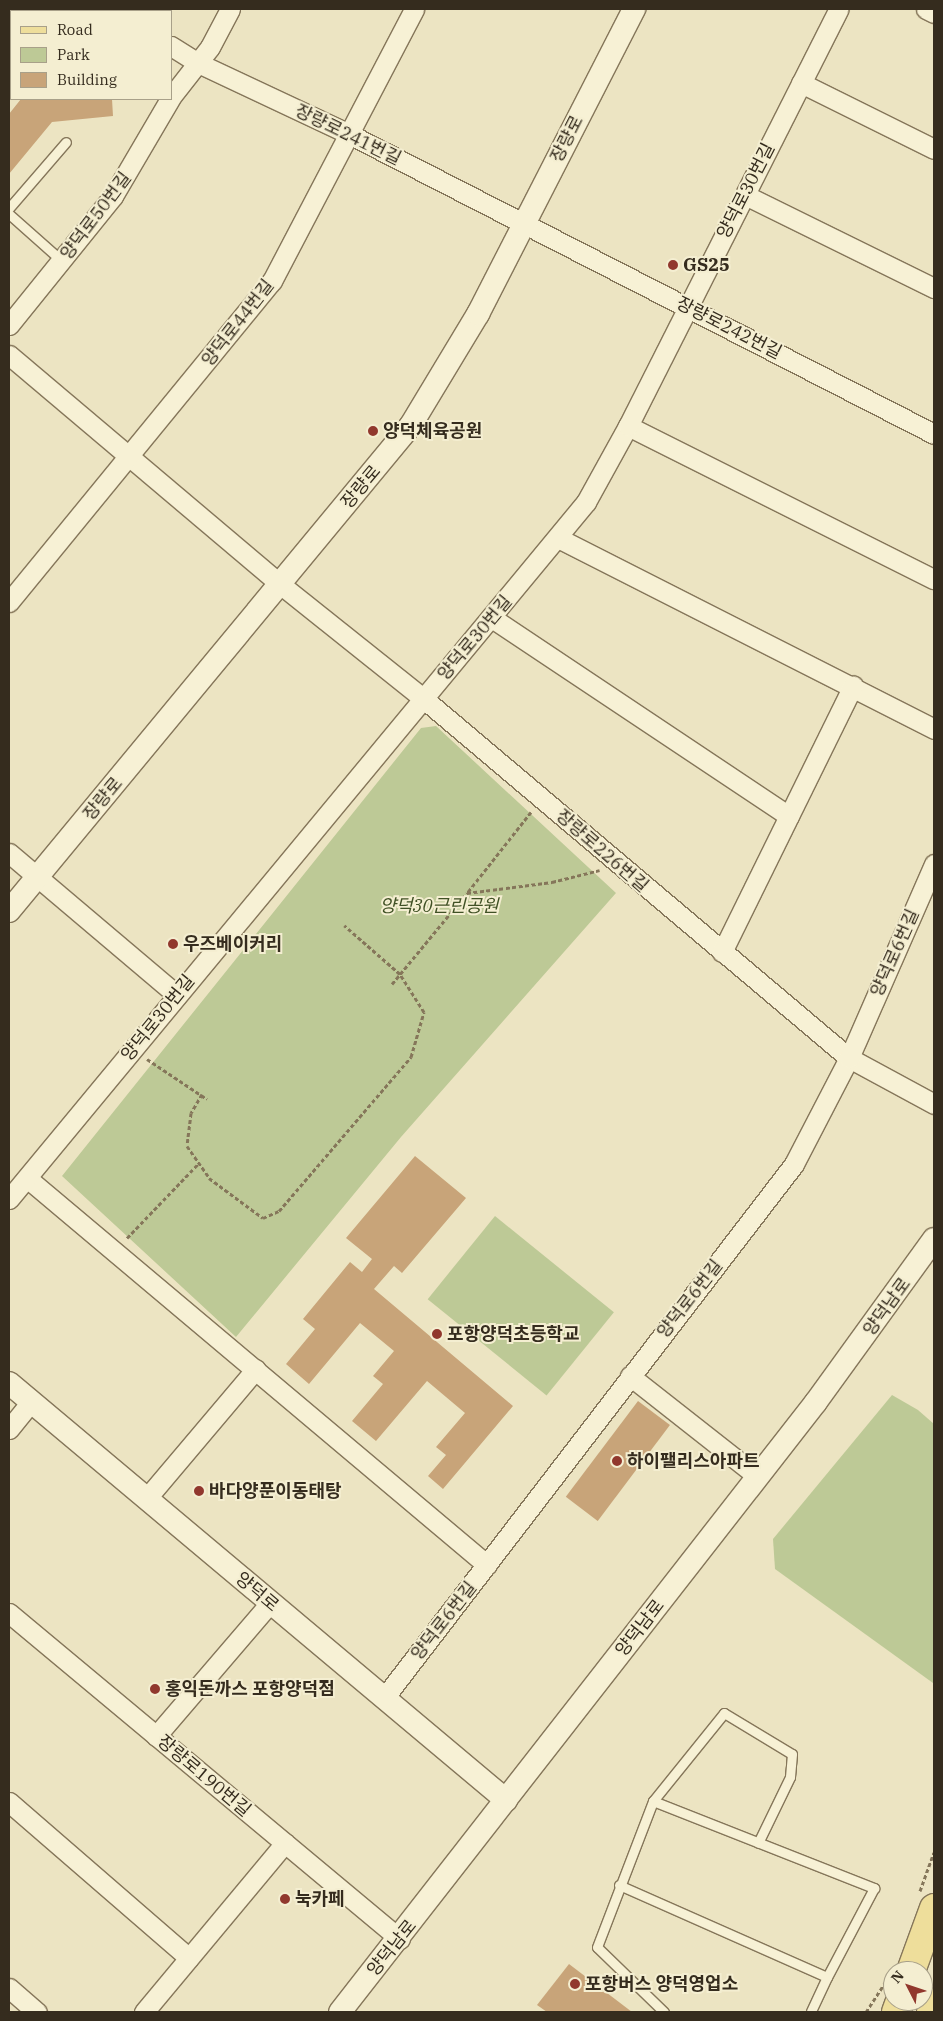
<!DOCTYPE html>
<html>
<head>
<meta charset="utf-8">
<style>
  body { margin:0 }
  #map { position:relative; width:943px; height:2021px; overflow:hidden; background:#ece4c2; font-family:"IBM Plex Serif","Noto Sans KR",serif }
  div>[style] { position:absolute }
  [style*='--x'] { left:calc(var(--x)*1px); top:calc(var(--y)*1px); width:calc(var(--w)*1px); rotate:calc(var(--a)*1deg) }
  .green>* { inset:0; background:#bdc996; transform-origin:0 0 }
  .building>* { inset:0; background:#c8a479; transform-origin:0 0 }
  .path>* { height:3px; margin-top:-1.5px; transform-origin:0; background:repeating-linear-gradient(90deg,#85765a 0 4px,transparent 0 6.5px) }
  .roads { filter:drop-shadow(1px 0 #85765a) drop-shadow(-1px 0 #85765a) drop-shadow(0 1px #85765a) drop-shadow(0 -1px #85765a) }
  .service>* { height:9px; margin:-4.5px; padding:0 4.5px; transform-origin:4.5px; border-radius:4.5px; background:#f7f1d5 }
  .minor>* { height:19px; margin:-9.5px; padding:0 9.5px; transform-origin:9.5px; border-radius:9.5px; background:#f7f1d5 }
  .tertiary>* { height:22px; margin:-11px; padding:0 11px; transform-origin:11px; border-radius:11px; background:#f7f1d5 }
  .primary>* { height:28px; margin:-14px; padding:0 14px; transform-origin:14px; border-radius:14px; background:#eede9b }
  .dots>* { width:14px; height:14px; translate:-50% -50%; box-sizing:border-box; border:2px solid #f4eed1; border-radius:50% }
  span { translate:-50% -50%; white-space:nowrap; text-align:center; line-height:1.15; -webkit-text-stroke:4px #f4eed1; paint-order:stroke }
  .street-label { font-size:18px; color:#352c1e }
  .poi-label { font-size:18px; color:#352c1e; font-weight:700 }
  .left { translate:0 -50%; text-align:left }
  .park-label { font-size:18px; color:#405125; font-style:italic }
  .frame { position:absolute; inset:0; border:10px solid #352c1e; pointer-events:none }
  .legend { position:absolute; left:10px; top:10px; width:162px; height:90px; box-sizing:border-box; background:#f4eed1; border:1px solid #a8a089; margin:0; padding:6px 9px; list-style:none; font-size:15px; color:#352c1e }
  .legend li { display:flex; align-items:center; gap:10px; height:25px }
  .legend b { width:25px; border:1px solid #a8a089 }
  .north { position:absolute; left:883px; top:1961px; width:50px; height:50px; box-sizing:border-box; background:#f4eed1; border:1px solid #a8a089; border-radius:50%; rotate:311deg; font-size:14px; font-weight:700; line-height:20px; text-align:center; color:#352c1e }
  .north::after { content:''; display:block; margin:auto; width:18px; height:22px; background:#91382d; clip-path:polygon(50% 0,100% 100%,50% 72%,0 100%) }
</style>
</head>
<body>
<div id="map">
  <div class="green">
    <div style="clip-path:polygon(436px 726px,616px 893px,401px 1137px,236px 1337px,62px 1176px,421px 728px)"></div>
    <div style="left:495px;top:1216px;width:153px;height:107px;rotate:39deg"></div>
    <div style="clip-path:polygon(892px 1395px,918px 1410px,934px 1424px,933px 1683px,775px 1569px,773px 1539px)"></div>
  </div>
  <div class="building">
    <div style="left:9px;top:30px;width:3px;height:51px;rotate:45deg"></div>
    <div style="clip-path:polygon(21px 99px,112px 99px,113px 116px,52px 122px,9px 174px,9px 114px)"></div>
    <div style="clip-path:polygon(415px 1156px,466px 1198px,402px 1273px,394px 1266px,374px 1289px,513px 1406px,443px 1489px,428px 1476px,446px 1455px,436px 1447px,465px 1413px,427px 1381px,376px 1441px,352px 1421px,383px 1384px,373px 1376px,394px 1351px,360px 1323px,309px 1384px,286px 1364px,315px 1329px,303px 1319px,350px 1262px,362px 1272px,372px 1259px,346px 1238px)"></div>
    <div style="left:638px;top:1401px;width:40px;height:120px;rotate:37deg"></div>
    <div style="clip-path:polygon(569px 1964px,632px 2012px,547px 2012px,537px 2005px)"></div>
  </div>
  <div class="path">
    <div style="--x:74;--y:9;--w:4;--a:34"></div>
    <div style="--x:531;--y:812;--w:103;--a:128.3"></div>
    <div style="--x:467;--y:893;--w:86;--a:-7.4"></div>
    <div style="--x:552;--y:882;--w:49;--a:-14"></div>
    <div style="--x:392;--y:984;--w:118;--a:-50.5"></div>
    <div style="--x:147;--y:1059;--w:72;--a:33.7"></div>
    <div style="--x:202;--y:1094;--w:22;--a:120"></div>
    <div style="--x:191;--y:1113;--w:33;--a:97"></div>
    <div style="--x:187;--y:1146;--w:39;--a:55"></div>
    <div style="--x:209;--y:1178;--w:67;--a:36.5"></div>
    <div style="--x:263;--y:1218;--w:17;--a:-24"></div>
    <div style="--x:279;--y:1211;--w:203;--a:-49.4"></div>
    <div style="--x:411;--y:1057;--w:47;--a:-73.9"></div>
    <div style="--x:424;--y:1012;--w:45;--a:-122.3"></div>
    <div style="--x:400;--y:974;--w:74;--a:-138.8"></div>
    <div style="--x:127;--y:1238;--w:104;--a:-46.2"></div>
    <div style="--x:920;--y:1891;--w:41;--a:-70.3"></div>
    <div style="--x:866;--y:2012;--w:44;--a:-57"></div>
  </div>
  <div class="roads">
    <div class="service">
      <div style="--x:9;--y:208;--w:87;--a:-49.2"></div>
      <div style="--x:9;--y:214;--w:71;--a:41.6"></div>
      <div style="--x:653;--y:1801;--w:113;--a:-51.1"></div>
      <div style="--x:724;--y:1713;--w:79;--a:31.1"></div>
      <div style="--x:792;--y:1754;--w:23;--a:95"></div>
      <div style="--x:790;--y:1777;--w:73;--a:115.9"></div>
      <div style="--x:619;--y:1885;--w:227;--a:23.9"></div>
      <div style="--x:827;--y:1977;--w:38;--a:115"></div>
      <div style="--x:664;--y:2012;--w:93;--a:-135.9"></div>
      <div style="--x:597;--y:1947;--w:156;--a:-69"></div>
      <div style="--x:653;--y:1801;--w:238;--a:21.5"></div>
      <div style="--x:874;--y:1888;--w:101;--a:117.8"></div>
    </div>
    <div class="minor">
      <div style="--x:126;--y:9;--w:4;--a:34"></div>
      <div style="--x:926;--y:9;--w:9;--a:27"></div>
      <div style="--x:171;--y:46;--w:32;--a:32"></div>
      <div style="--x:198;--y:63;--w:169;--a:25.2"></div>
      <div style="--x:351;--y:135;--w:655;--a:27.15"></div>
      <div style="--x:801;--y:83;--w:148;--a:26.4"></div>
      <div style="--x:171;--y:97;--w:63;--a:-52"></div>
      <div style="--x:210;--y:47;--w:43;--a:-62.2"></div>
      <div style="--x:745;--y:195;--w:211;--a:26.2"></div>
      <div style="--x:9;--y:325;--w:166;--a:-51.1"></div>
      <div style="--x:113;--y:196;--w:113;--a:-59.6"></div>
      <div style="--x:9;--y:355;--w:355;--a:40.2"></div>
      <div style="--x:280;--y:584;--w:184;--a:38.6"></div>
      <div style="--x:424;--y:699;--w:556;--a:40.19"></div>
      <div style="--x:849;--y:1058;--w:97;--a:28.4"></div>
      <div style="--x:628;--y:426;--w:342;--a:26.6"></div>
      <div style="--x:558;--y:538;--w:422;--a:26.9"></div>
      <div style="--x:9;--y:602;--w:415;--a:-50.7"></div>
      <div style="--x:272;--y:281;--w:307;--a:-62.4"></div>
      <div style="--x:492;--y:618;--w:357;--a:33.7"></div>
      <div style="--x:9;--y:853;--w:220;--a:40.2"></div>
      <div style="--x:722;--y:952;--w:297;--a:-63.8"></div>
      <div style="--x:27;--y:1178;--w:601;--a:40.07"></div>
      <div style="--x:9;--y:1199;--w:905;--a:-50.38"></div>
      <div style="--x:586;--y:502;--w:87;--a:-61.1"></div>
      <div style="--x:628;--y:426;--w:467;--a:-63.2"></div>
      <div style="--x:630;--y:1376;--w:162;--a:38.2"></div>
      <div style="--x:9;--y:1429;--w:35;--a:-51"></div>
      <div style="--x:146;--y:1499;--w:170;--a:-49.8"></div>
      <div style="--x:9;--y:1613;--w:509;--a:39.82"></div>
      <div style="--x:384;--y:1698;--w:673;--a:-52.48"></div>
      <div style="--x:794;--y:1164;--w:119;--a:-62.6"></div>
      <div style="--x:849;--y:1058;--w:212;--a:-66.3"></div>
      <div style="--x:156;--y:1736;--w:175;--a:-49.4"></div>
      <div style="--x:9;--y:1802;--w:238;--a:40.9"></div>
      <div style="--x:9;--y:1988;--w:37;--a:41"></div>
      <div style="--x:144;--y:2012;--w:220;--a:-50.2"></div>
    </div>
    <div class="tertiary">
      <div style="--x:9;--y:911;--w:631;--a:-50.4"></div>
      <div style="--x:411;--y:425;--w:130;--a:-58.9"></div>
      <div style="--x:478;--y:314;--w:343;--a:-62.9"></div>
      <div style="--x:9;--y:1383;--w:649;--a:40"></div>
      <div style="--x:340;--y:2012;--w:774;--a:-52.03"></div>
      <div style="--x:816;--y:1402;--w:201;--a:-54.1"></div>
    </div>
    <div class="primary">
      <div style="--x:911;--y:1971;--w:67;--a:-69.9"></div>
      <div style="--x:896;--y:2012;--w:12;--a:-70"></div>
      <div style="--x:931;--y:2012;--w:10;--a:-73"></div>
    </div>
  </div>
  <div class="dots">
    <div style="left:673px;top:265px;background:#91382d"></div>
    <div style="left:373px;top:431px;background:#91382d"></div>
    <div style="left:173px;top:944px;background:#91382d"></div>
    <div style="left:437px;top:1334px;background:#91382d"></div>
    <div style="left:617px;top:1461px;background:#91382d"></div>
    <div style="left:199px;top:1491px;background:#91382d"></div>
    <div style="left:155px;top:1689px;background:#91382d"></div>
    <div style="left:285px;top:1899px;background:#91382d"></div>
    <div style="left:575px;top:1984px;background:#91382d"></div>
  </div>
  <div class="street-label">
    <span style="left:348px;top:135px;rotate:26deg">장량로241번길</span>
    <span style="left:567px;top:139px;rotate:-63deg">장량로</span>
    <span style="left:746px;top:191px;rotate:-63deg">양덕로30번길</span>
    <span style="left:96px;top:216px;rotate:-53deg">양덕로50번길</span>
    <span style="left:238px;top:323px;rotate:-52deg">양덕로44번길</span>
    <span style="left:729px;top:328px;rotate:27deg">장량로242번길</span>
    <span style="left:361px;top:487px;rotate:-50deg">장량로</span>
    <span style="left:475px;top:638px;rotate:-50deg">양덕로30번길</span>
    <span style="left:103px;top:799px;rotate:-50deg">장량로</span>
    <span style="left:602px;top:851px;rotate:41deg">장량로226번길</span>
    <span style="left:895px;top:953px;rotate:-66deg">양덕로6번길</span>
    <span style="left:158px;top:1018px;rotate:-51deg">양덕로30번길</span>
    <span style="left:690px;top:1299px;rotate:-52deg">양덕로6번길</span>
    <span style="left:887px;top:1307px;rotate:-54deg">양덕남로</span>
    <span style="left:257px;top:1592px;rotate:40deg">양덕로</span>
    <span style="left:444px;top:1621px;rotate:-52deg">양덕로6번길</span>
    <span style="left:640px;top:1628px;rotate:-52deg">양덕남로</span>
    <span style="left:204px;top:1776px;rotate:40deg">장량로190번길</span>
    <span style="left:392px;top:1948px;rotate:-51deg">양덕남로</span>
  </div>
  <div class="poi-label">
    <span class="left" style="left:683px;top:265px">GS25</span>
    <span class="left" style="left:383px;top:431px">양덕체육공원</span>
    <span class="left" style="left:183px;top:944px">우즈베이커리</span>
    <span class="left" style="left:447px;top:1334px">포항양덕초등학교</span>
    <span class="left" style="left:627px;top:1461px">하이팰리스아파트</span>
    <span class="left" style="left:209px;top:1491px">바다양푼이동태탕</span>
    <span class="left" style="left:165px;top:1689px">홍익돈까스 포항양덕점</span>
    <span class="left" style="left:295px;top:1899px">눅카페</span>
    <span class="left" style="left:585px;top:1984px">포항버스 양덕영업소</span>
  </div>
  <div class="park-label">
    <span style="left:439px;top:906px">양덕30근린공원</span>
  </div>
  <div class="frame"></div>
  <ul class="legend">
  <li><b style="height:6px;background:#eede9b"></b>Road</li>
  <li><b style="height:14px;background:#bdc996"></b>Park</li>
  <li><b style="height:14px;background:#c8a479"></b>Building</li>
  </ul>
  <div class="north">N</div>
</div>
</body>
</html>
